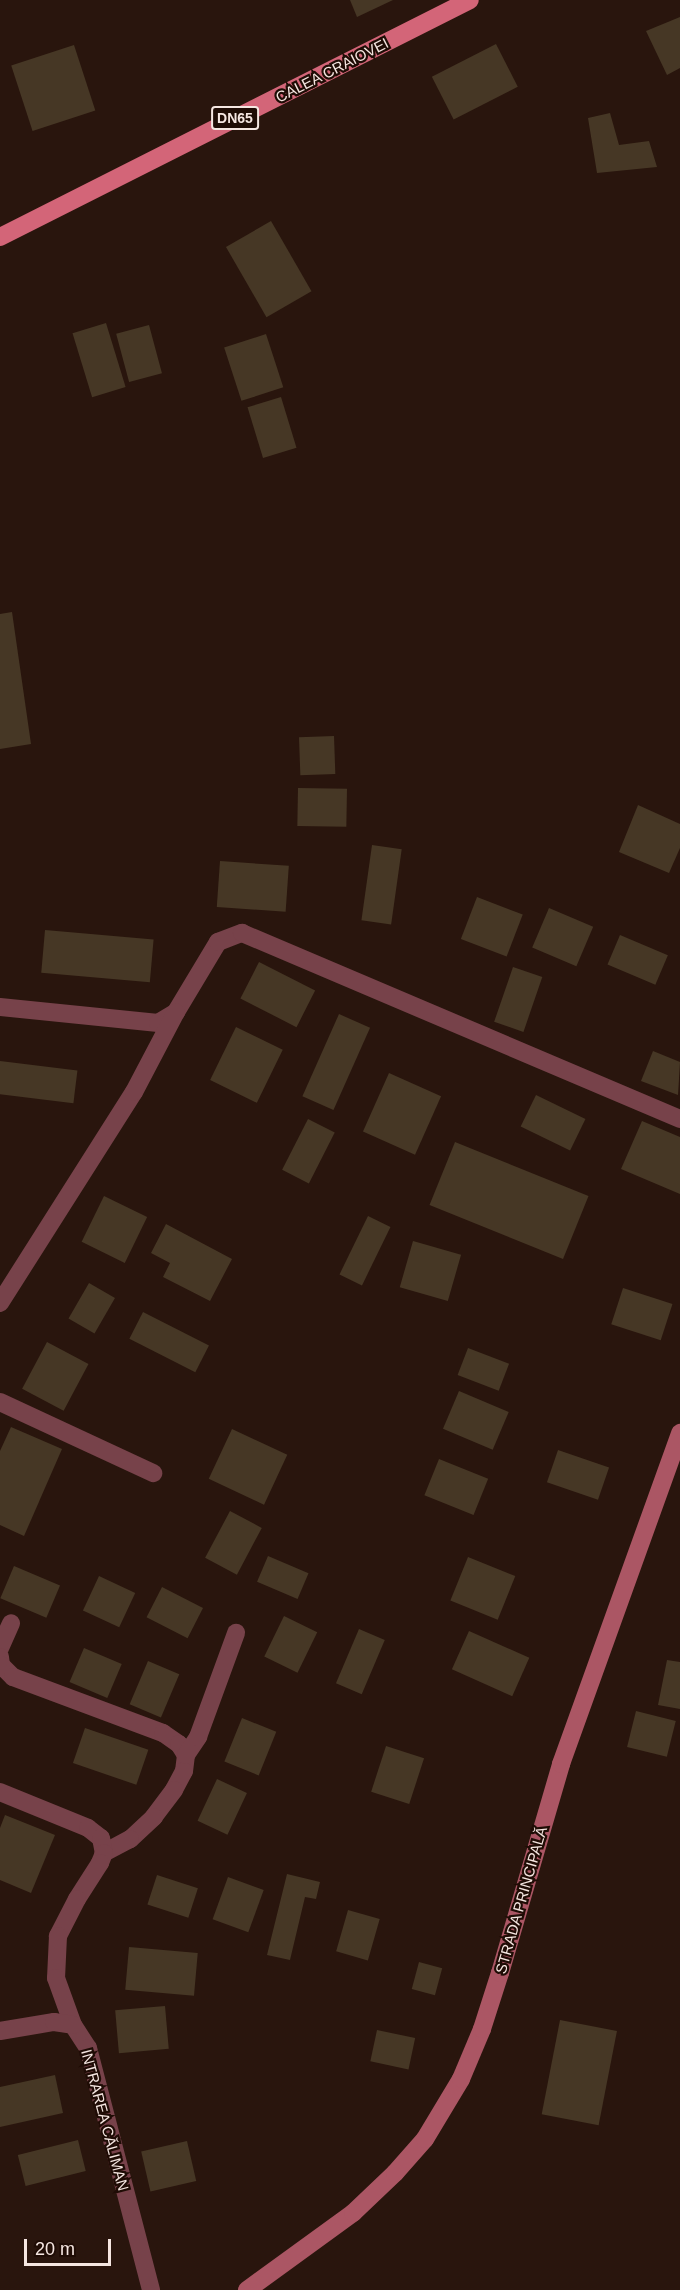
<!DOCTYPE html>
<html>
<head>
<meta charset="utf-8">
<style>
  body { margin:0 }
  #map { position:relative; width:680px; height:2290px; overflow:hidden; background:#29150d; font-family:Arial,sans-serif }
  div>[style] { position:absolute }
  [style*='--x'] { left:calc(var(--x)*1px); top:calc(var(--y)*1px); width:calc(var(--w)*1px); rotate:calc(var(--a)*1deg) }
  .building>* { inset:0; background:#463725; transform-origin:0 0 }
  .minor>* { height:18px; margin:-9px; padding:0 9px; transform-origin:9px; border-radius:9px; background:#77424a }
  .secondary>* { height:18px; margin:-9px; padding:0 9px; transform-origin:9px; border-radius:9px; background:#ab5664 }
  .primary>* { height:18px; margin:-9px; padding:0 9px; transform-origin:9px; border-radius:9px; background:#d36578 }
  span { translate:-50% -50%; white-space:nowrap; text-align:center; line-height:1.15; -webkit-text-stroke:4.5px #1f0c05; paint-order:stroke }
  .shield-label span { padding:2px 4px; background:#1f0c05; border:2px solid; border-radius:4px; -webkit-text-stroke-width:0 }
  .shield-label { font-size:14px; color:#f5e6e1; font-weight:700 }
  .street-label { font-size:15px; color:#f5e6e1 }
  .scale { position:absolute; left:24px; top:2239px; width:87px; height:27px; box-sizing:border-box; border:3px solid #f5e6e1; border-top:0; padding-left:8px; font-size:18px; line-height:21px; white-space:nowrap; color:#f5e6e1; -webkit-text-stroke:4px #1f0c05; paint-order:stroke }
</style>
</head>
<body>
<div id="map">
  <div class="building">
    <div style="clip-path:polygon(350px 0,393px 0,357px 17px)"></div>
    <div style="clip-path:polygon(680px 17px,680px 68px,667px 75px,646px 31px)"></div>
    <div style="left:496px;top:44px;width:48px;height:72px;rotate:63deg"></div>
    <div style="left:74px;top:45px;width:69px;height:66px;rotate:72deg"></div>
    <div style="clip-path:polygon(610px 113px,619px 145px,649px 141px,657px 167px,597px 173px,588px 118px)"></div>
    <div style="left:271px;top:221px;width:81px;height:52px;rotate:60deg"></div>
    <div style="left:106px;top:323px;width:67px;height:35px;rotate:73deg"></div>
    <div style="left:149px;top:325px;width:50px;height:34px;rotate:75deg"></div>
    <div style="left:266px;top:334px;width:56px;height:44px;rotate:72deg"></div>
    <div style="left:281px;top:397px;width:53px;height:35px;rotate:73deg"></div>
    <div style="clip-path:polygon(12px 612px,31px 744px,0 749px,0 614px)"></div>
    <div style="left:334px;top:736px;width:38px;height:35px;rotate:88deg"></div>
    <div style="left:298px;top:788px;width:49px;height:38px;rotate:1deg"></div>
    <div style="clip-path:polygon(638px 805px,680px 824px,680px 848px,669px 873px,619px 852px)"></div>
    <div style="left:372px;top:845px;width:30px;height:76px;rotate:8deg"></div>
    <div style="left:220px;top:861px;width:69px;height:46px;rotate:4deg"></div>
    <div style="left:477px;top:897px;width:49px;height:45px;rotate:21deg"></div>
    <div style="left:549px;top:908px;width:48px;height:43px;rotate:23deg"></div>
    <div style="left:45px;top:930px;width:109px;height:43px;rotate:5deg"></div>
    <div style="left:620px;top:935px;width:52px;height:32px;rotate:23deg"></div>
    <div style="left:259px;top:962px;width:63px;height:41px;rotate:27deg"></div>
    <div style="left:513px;top:967px;width:31px;height:58px;rotate:19deg"></div>
    <div style="left:339px;top:1014px;width:34px;height:90px;rotate:24deg"></div>
    <div style="left:236px;top:1027px;width:52px;height:59px;rotate:26deg"></div>
    <div style="clip-path:polygon(653px 1051px,680px 1062px,678px 1095px,641px 1081px)"></div>
    <div style="left:0;top:1061px;width:78px;height:33px;rotate:7deg"></div>
    <div style="left:389px;top:1073px;width:57px;height:64px;rotate:24deg"></div>
    <div style="left:536px;top:1095px;width:55px;height:35px;rotate:26deg"></div>
    <div style="left:308px;top:1119px;width:30px;height:57px;rotate:27deg"></div>
    <div style="clip-path:polygon(642px 1121px,680px 1137px,680px 1194px,621px 1169px)"></div>
    <div style="left:455px;top:1142px;width:144px;height:68px;rotate:22deg"></div>
    <div style="left:104px;top:1196px;width:48px;height:51px;rotate:26deg"></div>
    <div style="left:368px;top:1216px;width:25px;height:65px;rotate:26deg"></div>
    <div style="clip-path:polygon(166px 1224px,232px 1259px,210px 1301px,163px 1277px,170px 1263px,151px 1253px)"></div>
    <div style="left:413px;top:1241px;width:50px;height:48px;rotate:16deg"></div>
    <div style="left:89px;top:1283px;width:30px;height:41px;rotate:30deg"></div>
    <div style="left:623px;top:1288px;width:52px;height:38px;rotate:18deg"></div>
    <div style="left:143px;top:1312px;width:74px;height:30px;rotate:27deg"></div>
    <div style="left:47px;top:1342px;width:47px;height:53px;rotate:28deg"></div>
    <div style="left:468px;top:1348px;width:44px;height:29px;rotate:21deg"></div>
    <div style="left:459px;top:1391px;width:54px;height:41px;rotate:23deg"></div>
    <div style="clip-path:polygon(11px 1427px,62px 1449px,24px 1536px,0 1525px,0 1451px)"></div>
    <div style="left:232px;top:1429px;width:61px;height:55px;rotate:25deg"></div>
    <div style="left:558px;top:1450px;width:54px;height:34px;rotate:19deg"></div>
    <div style="left:439px;top:1459px;width:53px;height:39px;rotate:22deg"></div>
    <div style="left:230px;top:1511px;width:36px;height:53px;rotate:28deg"></div>
    <div style="left:268px;top:1556px;width:44px;height:28px;rotate:23deg"></div>
    <div style="left:468px;top:1557px;width:51px;height:47px;rotate:22deg"></div>
    <div style="left:14px;top:1566px;width:50px;height:35px;rotate:23deg"></div>
    <div style="left:99px;top:1576px;width:40px;height:38px;rotate:25deg"></div>
    <div style="left:162px;top:1587px;width:46px;height:34px;rotate:27deg"></div>
    <div style="left:284px;top:1616px;width:37px;height:45px;rotate:26deg"></div>
    <div style="left:359px;top:1629px;width:28px;height:59px;rotate:23deg"></div>
    <div style="left:469px;top:1631px;width:66px;height:42px;rotate:24deg"></div>
    <div style="left:84px;top:1648px;width:41px;height:37px;rotate:23deg"></div>
    <div style="clip-path:polygon(667px 1660px,680px 1662px,680px 1709px,658px 1705px)"></div>
    <div style="left:148px;top:1661px;width:34px;height:47px;rotate:23deg"></div>
    <div style="left:636px;top:1711px;width:41px;height:37px;rotate:14deg"></div>
    <div style="left:242px;top:1718px;width:37px;height:47px;rotate:22deg"></div>
    <div style="left:85px;top:1728px;width:67px;height:37px;rotate:19deg"></div>
    <div style="left:386px;top:1746px;width:40px;height:48px;rotate:18deg"></div>
    <div style="left:217px;top:1779px;width:33px;height:46px;rotate:25deg"></div>
    <div style="clip-path:polygon(5px 1815px,55px 1835px,31px 1893px,0 1880px,0 1828px)"></div>
    <div style="clip-path:polygon(287px 1874px,320px 1882px,316px 1899px,305px 1897px,290px 1960px,267px 1955px)"></div>
    <div style="left:157px;top:1875px;width:43px;height:31px;rotate:18deg"></div>
    <div style="left:228px;top:1877px;width:38px;height:45px;rotate:20deg"></div>
    <div style="left:348px;top:1910px;width:33px;height:43px;rotate:16deg"></div>
    <div style="left:129px;top:1947px;width:69px;height:43px;rotate:5deg"></div>
    <div style="left:419px;top:1962px;width:24px;height:28px;rotate:15deg"></div>
    <div style="left:165px;top:2006px;width:43px;height:50px;rotate:85deg"></div>
    <div style="left:560px;top:2020px;width:58px;height:96px;rotate:11deg"></div>
    <div style="left:377px;top:2030px;width:39px;height:32px;rotate:12deg"></div>
    <div style="clip-path:polygon(55px 2075px,63px 2113px,0 2127px,0 2087px)"></div>
    <div style="left:78px;top:2140px;width:32px;height:62px;rotate:76deg"></div>
    <div style="left:187px;top:2141px;width:41px;height:47px;rotate:77deg"></div>
  </div>
  <div class="minor">
    <div style="--x:0;--y:1007;--w:159;--a:5.8"></div>
    <div style="--x:158;--y:1023;--w:21;--a:-31"></div>
    <div style="--x:176;--y:1012;--w:82;--a:-59"></div>
    <div style="--x:218;--y:942;--w:26;--a:-21"></div>
    <div style="--x:242;--y:933;--w:476;--a:23"></div>
    <div style="--x:0;--y:1303;--w:250;--a:-57.6"></div>
    <div style="--x:134;--y:1092;--w:90;--a:-62.3"></div>
    <div style="--x:0;--y:1402;--w:169;--a:24.9"></div>
    <div style="--x:0;--y:1648;--w:27;--a:-66"></div>
    <div style="--x:0;--y:1657;--w:8;--a:83"></div>
    <div style="--x:1;--y:1665;--w:17;--a:45"></div>
    <div style="--x:13;--y:1677;--w:160;--a:20.5"></div>
    <div style="--x:163;--y:1733;--w:19;--a:35"></div>
    <div style="--x:179;--y:1744;--w:13;--a:58"></div>
    <div style="--x:186;--y:1755;--w:16;--a:97"></div>
    <div style="--x:184;--y:1771;--w:21;--a:118"></div>
    <div style="--x:174;--y:1790;--w:34;--a:127"></div>
    <div style="--x:154;--y:1817;--w:33;--a:137"></div>
    <div style="--x:130;--y:1839;--w:30;--a:152"></div>
    <div style="--x:186;--y:1755;--w:22;--a:-56"></div>
    <div style="--x:198;--y:1737;--w:111;--a:-69.9"></div>
    <div style="--x:0;--y:1792;--w:95;--a:22.2"></div>
    <div style="--x:88;--y:1828;--w:16;--a:38"></div>
    <div style="--x:101;--y:1838;--w:15;--a:79"></div>
    <div style="--x:104;--y:1853;--w:11;--a:112"></div>
    <div style="--x:100;--y:1863;--w:43;--a:122.6"></div>
    <div style="--x:77;--y:1899;--w:42;--a:117.2"></div>
    <div style="--x:58;--y:1936;--w:42;--a:92.7"></div>
    <div style="--x:56;--y:1978;--w:50;--a:70.1"></div>
    <div style="--x:73;--y:2025;--w:27;--a:57"></div>
    <div style="--x:88;--y:2048;--w:250;--a:75.4"></div>
    <div style="--x:0;--y:2031;--w:55;--a:-9.5"></div>
    <div style="--x:54;--y:2022;--w:19;--a:9"></div>
  </div>
  <div class="secondary">
    <div style="--x:247;--y:2290;--w:131;--a:-36"></div>
    <div style="--x:353;--y:2213;--w:58;--a:-43.6"></div>
    <div style="--x:395;--y:2173;--w:45;--a:-48.6"></div>
    <div style="--x:425;--y:2139;--w:70;--a:-59"></div>
    <div style="--x:461;--y:2079;--w:54;--a:-67.2"></div>
    <div style="--x:482;--y:2029;--w:59;--a:-72.2"></div>
    <div style="--x:500;--y:1973;--w:218;--a:-73.7"></div>
    <div style="--x:561;--y:1764;--w:352;--a:-70.2"></div>
  </div>
  <div class="primary">
    <div style="--x:0;--y:237;--w:526;--a:-26.76"></div>
  </div>
  <div class="shield-label">
    <span style="left:235px;top:118px">DN65</span>
  </div>
  <div class="street-label">
    <span style="left:332px;top:70px;rotate:-27deg">CALEA CRAIOVEI</span>
    <span style="left:521px;top:1900px;rotate:-74deg">STRADA PRINCIPALĂ</span>
    <span style="left:105px;top:2120px;rotate:75deg">INTRAREA CĂLIMAN</span>
  </div>
  <div class="scale">20 m</div>
</div>
</body>
</html>
